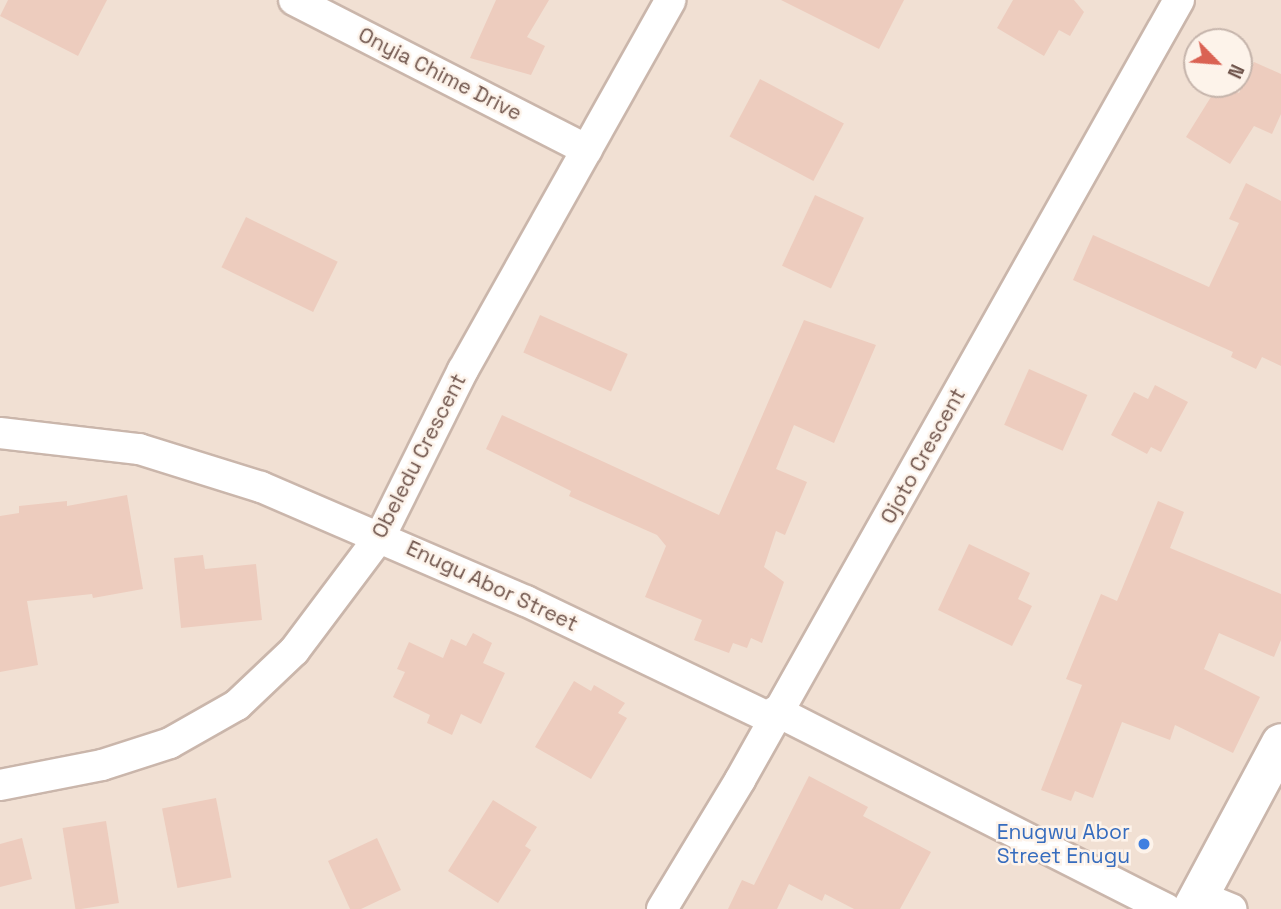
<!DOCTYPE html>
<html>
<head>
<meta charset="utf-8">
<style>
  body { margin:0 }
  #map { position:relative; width:1281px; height:909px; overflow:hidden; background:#faefe4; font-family:"Space Grotesk",sans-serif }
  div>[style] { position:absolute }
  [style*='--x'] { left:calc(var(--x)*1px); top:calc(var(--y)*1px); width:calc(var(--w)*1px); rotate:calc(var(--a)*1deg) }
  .residential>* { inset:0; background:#f1e0d3 }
  .building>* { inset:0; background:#edccbe; transform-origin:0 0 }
  .roads { filter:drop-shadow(2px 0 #cab6ab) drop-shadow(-2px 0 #cab6ab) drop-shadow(0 2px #cab6ab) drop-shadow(0 -2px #cab6ab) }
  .street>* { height:30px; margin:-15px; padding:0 15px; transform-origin:15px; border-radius:15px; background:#fff }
  .secondary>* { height:38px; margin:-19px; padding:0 19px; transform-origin:19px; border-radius:19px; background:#fff }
  .dots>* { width:19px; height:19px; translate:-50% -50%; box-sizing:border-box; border:4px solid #fdf3ea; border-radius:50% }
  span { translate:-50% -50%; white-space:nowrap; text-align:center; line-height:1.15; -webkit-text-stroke:5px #fdf3ea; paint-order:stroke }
  .street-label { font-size:21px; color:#70554c }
  .shop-label { font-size:21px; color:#366cbe }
  .right { translate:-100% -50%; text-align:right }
  .north { position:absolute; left:1183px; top:28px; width:70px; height:70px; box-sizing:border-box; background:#fdf3ea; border:2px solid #c5b4ab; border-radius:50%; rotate:115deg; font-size:19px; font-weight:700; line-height:28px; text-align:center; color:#70554c }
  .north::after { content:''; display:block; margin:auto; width:24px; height:32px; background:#da6253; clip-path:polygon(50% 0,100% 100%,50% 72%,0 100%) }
</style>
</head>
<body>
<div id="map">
  <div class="residential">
    <div style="clip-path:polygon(evenodd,0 0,1281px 0,1281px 909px,0 909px,0 0,1197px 42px,1239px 42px,1239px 84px,1197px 84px,1197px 42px)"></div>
  </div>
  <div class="building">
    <div style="clip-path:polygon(8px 0,107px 0,78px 56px,0 16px)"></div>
    <div style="clip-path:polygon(496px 0,549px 0,527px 37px,545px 46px,531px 75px,470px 58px)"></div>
    <div style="clip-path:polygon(781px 0,904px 0,879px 49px)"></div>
    <div style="clip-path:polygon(1013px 0,1074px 0,1084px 12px,1070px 36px,1059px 30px,1044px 56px,997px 28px)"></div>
    <div style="clip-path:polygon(1254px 62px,1281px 74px,1281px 114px,1272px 134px,1254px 126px,1230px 164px,1186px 137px,1219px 84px,1239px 93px)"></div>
    <div style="left:760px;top:79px;width:95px;height:65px;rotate:28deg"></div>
    <div style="clip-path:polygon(1246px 183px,1281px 201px,1281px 366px,1262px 357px,1256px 369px,1231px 357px,1233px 352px,1073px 280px,1093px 235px,1209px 287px,1239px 223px,1229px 219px)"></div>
    <div style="left:815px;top:195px;width:54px;height:78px;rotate:25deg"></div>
    <div style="left:246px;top:217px;width:102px;height:56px;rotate:26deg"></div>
    <div style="left:540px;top:315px;width:96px;height:41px;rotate:24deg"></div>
    <div style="clip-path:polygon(804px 320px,876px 345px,834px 443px,794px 425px,776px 469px,807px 482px,785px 535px,776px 531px,764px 567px,784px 582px,762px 643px,751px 638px,747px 648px,733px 643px,729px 653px,694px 640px,702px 620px,645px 597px,666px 546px,657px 535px,569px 496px,571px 491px,486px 449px,502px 415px,719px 515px)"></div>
    <div style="left:1029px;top:369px;width:64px;height:61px;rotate:24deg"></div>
    <div style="clip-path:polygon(1155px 385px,1188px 402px,1161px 452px,1151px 447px,1147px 454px,1111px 435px,1134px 392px,1148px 399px)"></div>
    <div style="clip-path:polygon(127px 495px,143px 589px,93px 598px,92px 594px,27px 601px,38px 665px,0 672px,0 516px,19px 513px,19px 506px,67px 501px,67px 506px)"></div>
    <div style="clip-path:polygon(1158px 501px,1184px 512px,1170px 548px,1281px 594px,1281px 640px,1274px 657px,1219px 633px,1204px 669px,1260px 697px,1233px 753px,1175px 725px,1170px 740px,1122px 722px,1093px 798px,1075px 791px,1071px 801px,1041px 790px,1082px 685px,1066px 679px,1101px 594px,1117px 601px)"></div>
    <div style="clip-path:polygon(969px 544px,1030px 573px,1018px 599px,1032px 606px,1012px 646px,938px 610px)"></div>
    <div style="clip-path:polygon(203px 555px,205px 569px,256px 564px,262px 620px,181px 628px,174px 558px)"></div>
    <div style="clip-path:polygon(473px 633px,492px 643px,483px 663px,505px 673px,481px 724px,461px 714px,452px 735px,427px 723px,430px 715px,393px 697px,405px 672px,397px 669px,409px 642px,443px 658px,451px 639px,466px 646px)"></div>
    <div style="clip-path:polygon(574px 681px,591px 691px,594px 685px,625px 703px,618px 713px,627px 718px,591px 779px,535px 747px)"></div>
    <div style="clip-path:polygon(809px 776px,868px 807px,863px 816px,931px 852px,900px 909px,854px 909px,825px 894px,822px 901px,789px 884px,777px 909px,728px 909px,742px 880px,754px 885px)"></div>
    <div style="left:216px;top:798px;width:81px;height:55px;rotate:79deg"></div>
    <div style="clip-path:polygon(493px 800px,537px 827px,525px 846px,531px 850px,498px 903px,448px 871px)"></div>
    <div style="left:106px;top:821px;width:83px;height:44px;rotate:81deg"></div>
    <div style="clip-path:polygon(22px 838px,32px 879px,0 887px,0 844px)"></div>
    <div style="clip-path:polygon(377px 838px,401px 890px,361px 909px,350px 909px,328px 861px)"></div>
  </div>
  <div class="roads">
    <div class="street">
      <div style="--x:294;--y:0;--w:329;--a:27.1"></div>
      <div style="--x:0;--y:433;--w:140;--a:6.6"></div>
      <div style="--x:139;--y:449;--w:128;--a:17.3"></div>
      <div style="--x:261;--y:487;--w:288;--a:23.3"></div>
      <div style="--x:526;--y:601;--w:273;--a:25.6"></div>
      <div style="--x:776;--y:711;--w:437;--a:26.9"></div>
      <div style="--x:0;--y:785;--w:104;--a:-11.1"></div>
      <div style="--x:102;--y:765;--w:71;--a:-17.9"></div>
      <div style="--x:170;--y:743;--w:77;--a:-29.6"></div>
      <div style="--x:237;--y:705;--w:79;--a:-43.5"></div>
      <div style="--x:294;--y:651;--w:145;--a:-53.1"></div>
      <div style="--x:381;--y:535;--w:184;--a:-63.6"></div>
      <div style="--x:463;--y:370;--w:424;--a:-60.7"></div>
      <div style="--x:1199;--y:896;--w:35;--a:22"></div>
      <div style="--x:662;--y:909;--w:151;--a:-58.8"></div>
      <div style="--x:740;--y:780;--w:895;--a:-60.63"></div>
    </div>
    <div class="secondary">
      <div style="--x:1192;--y:909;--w:188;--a:-61.8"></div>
    </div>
  </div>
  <div class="dots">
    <div style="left:1144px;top:844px;background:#3f7fe0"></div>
  </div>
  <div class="street-label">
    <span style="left:440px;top:74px;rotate:27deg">Onyia Chime Drive</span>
    <span style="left:419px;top:456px;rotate:-63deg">Obeledu Crescent</span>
    <span style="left:923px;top:456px;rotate:-61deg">Ojoto Crescent</span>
    <span style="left:492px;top:586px;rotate:25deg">Enugu Abor Street</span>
  </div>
  <div class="shop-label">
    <span class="right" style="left:1130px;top:844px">Enugwu Abor<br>Street Enugu</span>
  </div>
  <div class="north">N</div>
</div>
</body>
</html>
